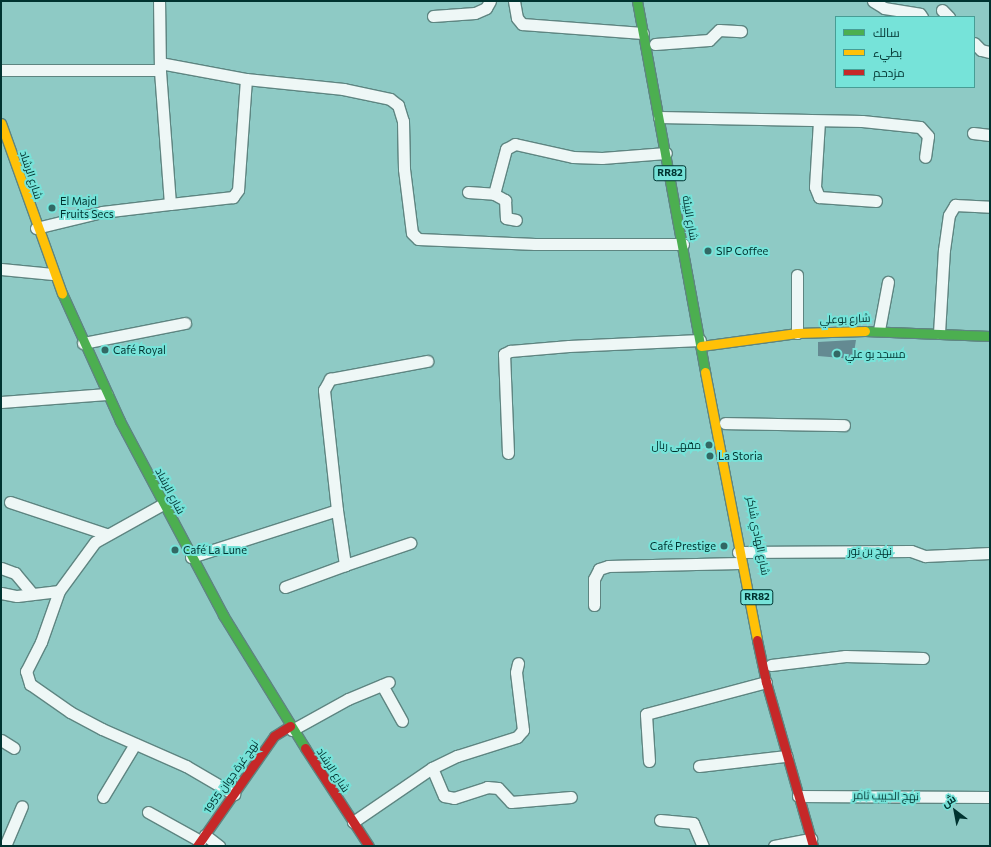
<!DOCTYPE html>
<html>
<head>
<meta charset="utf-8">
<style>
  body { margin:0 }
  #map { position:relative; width:991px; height:847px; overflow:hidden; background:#8ecac5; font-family:Commissioner,Cairo,sans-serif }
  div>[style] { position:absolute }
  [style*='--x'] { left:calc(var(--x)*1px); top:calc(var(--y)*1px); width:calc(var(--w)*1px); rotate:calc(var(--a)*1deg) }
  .building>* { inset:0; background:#648a92 }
  .roads { filter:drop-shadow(1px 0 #5e8581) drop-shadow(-1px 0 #5e8581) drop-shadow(0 1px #5e8581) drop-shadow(0 -1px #5e8581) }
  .street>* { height:11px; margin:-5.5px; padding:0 5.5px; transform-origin:5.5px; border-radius:5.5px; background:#eef7f6 }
  .fast>* { height:9px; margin:-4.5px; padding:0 4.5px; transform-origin:4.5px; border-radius:4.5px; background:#4caf50 }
  .slow>* { height:9px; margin:-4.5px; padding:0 4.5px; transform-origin:4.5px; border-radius:4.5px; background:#ffc107 }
  .jam>* { height:9px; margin:-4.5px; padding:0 4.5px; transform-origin:4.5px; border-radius:4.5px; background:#c62828 }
  .dots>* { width:11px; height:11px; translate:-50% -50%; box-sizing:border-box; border:2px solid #76e3d9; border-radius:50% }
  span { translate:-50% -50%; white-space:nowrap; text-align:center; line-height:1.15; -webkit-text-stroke:4px #76e3d9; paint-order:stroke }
  .shield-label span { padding:1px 3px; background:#76e3d9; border:1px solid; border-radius:3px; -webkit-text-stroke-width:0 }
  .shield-label { font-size:10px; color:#003330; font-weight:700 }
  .street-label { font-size:11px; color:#003330 }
  .poi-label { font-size:11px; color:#003330 }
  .left { translate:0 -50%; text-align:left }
  .right { translate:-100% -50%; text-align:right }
  .frame { position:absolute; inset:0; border:2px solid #003330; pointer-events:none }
  .legend { position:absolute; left:835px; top:16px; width:140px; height:72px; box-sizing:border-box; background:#76e3d9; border:1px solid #479d95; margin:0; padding:5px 7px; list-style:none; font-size:12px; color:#003330 }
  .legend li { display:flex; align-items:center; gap:8px; height:20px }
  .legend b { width:20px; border:1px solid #479d95 }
  .north { position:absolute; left:935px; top:791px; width:40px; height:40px; -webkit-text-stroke:3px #76e3d9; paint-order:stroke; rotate:328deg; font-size:11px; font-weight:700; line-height:16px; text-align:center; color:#003330 }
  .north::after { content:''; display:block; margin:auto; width:14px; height:18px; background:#003330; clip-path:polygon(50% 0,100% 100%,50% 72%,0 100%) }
</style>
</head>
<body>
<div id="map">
  <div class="building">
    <div style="clip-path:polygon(853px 340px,856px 340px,853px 359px,818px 356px,818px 342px)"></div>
  </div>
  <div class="roads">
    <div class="street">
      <div style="--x:514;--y:1;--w:17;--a:80"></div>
      <div style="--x:517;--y:18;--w:8;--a:50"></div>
      <div style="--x:522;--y:24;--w:121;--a:4.3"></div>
      <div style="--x:873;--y:1;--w:13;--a:32"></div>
      <div style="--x:884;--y:8;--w:36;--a:9"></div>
      <div style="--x:920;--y:14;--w:4;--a:56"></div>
      <div style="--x:942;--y:10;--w:10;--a:45"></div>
      <div style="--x:433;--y:16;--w:42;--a:-4.1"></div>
      <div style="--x:475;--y:13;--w:12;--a:-24"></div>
      <div style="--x:486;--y:8;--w:8;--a:-60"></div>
      <div style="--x:974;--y:43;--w:10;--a:45"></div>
      <div style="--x:981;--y:50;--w:9;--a:13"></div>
      <div style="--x:655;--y:44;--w:54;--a:-4.2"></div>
      <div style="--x:709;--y:40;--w:14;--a:-45"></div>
      <div style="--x:719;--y:30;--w:22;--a:3"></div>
      <div style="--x:160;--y:63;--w:87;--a:10.5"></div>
      <div style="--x:246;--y:79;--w:111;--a:94.1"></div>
      <div style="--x:238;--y:190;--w:9;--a:126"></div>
      <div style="--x:233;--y:197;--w:63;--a:173.7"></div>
      <div style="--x:1;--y:70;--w:159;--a:0"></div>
      <div style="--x:246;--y:79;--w:98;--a:5.9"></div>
      <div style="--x:343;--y:89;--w:48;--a:12"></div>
      <div style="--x:390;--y:99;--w:10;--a:37"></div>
      <div style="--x:398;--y:105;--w:17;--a:73"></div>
      <div style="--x:403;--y:121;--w:48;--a:88.8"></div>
      <div style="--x:404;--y:169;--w:64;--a:82.9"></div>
      <div style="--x:412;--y:233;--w:8;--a:45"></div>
      <div style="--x:418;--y:239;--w:117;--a:2.4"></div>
      <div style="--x:535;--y:244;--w:148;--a:0"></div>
      <div style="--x:659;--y:117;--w:203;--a:1.1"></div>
      <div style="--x:862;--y:121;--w:58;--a:5.9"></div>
      <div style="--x:920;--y:127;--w:12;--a:48"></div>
      <div style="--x:928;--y:136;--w:21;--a:98"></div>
      <div style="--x:819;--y:121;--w:66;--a:93.5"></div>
      <div style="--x:815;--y:187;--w:11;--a:68"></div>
      <div style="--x:819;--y:197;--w:57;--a:4"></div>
      <div style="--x:973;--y:133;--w:17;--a:7"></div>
      <div style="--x:468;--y:192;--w:26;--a:4"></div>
      <div style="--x:494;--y:194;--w:47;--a:-75.1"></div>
      <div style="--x:506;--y:149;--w:10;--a:-29"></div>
      <div style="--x:515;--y:144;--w:59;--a:12.6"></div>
      <div style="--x:573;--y:157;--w:29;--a:2"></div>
      <div style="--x:602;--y:158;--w:64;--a:-4.5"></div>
      <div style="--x:494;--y:194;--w:13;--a:29"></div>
      <div style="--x:505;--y:200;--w:18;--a:87"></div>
      <div style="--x:506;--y:218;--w:10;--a:11"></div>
      <div style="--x:36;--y:228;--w:68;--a:-13.6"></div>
      <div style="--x:102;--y:212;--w:68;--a:-6.7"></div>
      <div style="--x:170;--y:204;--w:134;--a:-94.3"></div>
      <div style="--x:160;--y:70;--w:69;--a:-90.8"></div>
      <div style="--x:1;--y:269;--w:52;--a:5.5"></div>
      <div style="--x:879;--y:330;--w:49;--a:-79.4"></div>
      <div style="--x:797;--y:333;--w:58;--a:-90"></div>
      <div style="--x:939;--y:333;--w:83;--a:-86.6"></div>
      <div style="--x:944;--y:250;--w:35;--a:-82"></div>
      <div style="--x:949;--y:215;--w:12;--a:-59"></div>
      <div style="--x:955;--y:205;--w:35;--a:3"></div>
      <div style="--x:83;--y:343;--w:104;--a:-11.1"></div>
      <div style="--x:1;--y:402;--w:106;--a:-4.3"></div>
      <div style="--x:725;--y:423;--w:119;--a:1"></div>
      <div style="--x:508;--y:453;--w:99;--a:-92.3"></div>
      <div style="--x:504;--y:354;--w:7;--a:-27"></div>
      <div style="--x:510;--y:351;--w:59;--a:-4.8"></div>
      <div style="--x:569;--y:346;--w:131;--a:-2.6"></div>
      <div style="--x:10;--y:502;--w:101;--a:18.4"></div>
      <div style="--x:337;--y:510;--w:56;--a:81.7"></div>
      <div style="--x:345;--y:565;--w:69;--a:-18.7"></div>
      <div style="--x:738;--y:552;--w:173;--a:-0.3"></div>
      <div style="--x:911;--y:551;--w:15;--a:20"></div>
      <div style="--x:925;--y:556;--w:65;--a:-2.6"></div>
      <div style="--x:191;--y:557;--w:153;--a:-17.8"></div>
      <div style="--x:337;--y:510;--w:121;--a:-96.2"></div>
      <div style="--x:324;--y:390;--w:13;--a:-61"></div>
      <div style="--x:330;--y:379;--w:99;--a:-10.5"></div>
      <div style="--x:1;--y:568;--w:15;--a:20"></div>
      <div style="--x:15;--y:573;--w:26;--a:50"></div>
      <div style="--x:285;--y:587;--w:64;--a:-20.1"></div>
      <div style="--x:59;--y:591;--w:54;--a:109.4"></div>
      <div style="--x:41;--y:642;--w:33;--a:117"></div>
      <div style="--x:26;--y:671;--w:14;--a:73"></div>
      <div style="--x:30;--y:684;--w:49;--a:35"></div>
      <div style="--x:70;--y:712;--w:36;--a:28"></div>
      <div style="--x:102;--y:729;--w:92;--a:23.8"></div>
      <div style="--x:186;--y:766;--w:56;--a:30.3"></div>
      <div style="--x:1;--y:593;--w:16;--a:11"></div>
      <div style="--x:17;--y:596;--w:42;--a:-6.8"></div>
      <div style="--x:59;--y:591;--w:61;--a:-53.7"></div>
      <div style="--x:95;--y:542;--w:78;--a:-29.2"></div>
      <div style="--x:594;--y:605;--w:26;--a:-90"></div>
      <div style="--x:594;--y:579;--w:11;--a:-63"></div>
      <div style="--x:599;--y:569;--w:9;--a:-18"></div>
      <div style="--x:608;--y:566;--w:132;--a:-1.3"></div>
      <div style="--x:771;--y:665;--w:75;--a:-6.9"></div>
      <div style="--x:845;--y:656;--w:78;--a:1.5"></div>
      <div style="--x:382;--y:685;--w:41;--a:60.9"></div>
      <div style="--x:292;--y:730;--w:64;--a:-29"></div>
      <div style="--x:348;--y:699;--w:44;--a:-22.5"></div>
      <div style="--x:1;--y:740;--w:15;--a:32"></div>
      <div style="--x:649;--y:761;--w:47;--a:-93.7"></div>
      <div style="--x:646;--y:714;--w:124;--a:-14.9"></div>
      <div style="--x:699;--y:766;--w:88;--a:-6.6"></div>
      <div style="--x:432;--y:768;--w:30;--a:67"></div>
      <div style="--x:444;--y:796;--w:10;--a:11"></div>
      <div style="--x:454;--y:798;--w:35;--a:-18"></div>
      <div style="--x:487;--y:787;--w:11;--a:5"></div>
      <div style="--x:498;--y:788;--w:19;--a:47"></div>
      <div style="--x:511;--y:802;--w:60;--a:-4.8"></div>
      <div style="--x:798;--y:796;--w:192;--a:0.3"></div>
      <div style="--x:103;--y:797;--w:62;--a:-58.9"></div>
      <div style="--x:148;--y:812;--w:60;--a:29.1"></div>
      <div style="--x:660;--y:820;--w:33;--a:5"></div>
      <div style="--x:693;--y:823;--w:25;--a:67"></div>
      <div style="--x:353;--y:822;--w:96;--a:-34.4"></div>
      <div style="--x:432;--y:768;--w:28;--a:-26"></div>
      <div style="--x:457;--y:756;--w:63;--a:-17.6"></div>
      <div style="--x:517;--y:737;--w:9;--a:-49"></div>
      <div style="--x:523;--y:730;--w:58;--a:-96.9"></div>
      <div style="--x:516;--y:672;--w:9;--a:-77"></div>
      <div style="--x:205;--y:835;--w:18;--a:38"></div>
      <div style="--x:5;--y:846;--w:43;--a:-67"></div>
      <div style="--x:774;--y:846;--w:38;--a:-11"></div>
    </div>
    <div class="fast">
      <div style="--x:637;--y:1;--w:377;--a:79.6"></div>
      <div style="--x:62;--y:293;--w:141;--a:65.6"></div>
      <div style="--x:120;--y:421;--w:220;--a:62"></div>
      <div style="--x:223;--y:615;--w:156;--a:58.3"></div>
      <div style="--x:865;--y:331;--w:125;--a:2.3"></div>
    </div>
    <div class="slow">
      <div style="--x:1;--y:123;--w:181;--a:70.3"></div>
      <div style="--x:701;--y:346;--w:97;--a:-7.7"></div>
      <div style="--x:797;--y:333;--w:68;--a:-1.7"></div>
      <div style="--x:705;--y:372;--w:273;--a:79"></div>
    </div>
    <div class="jam">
      <div style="--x:757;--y:640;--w:43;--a:77.9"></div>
      <div style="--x:766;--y:682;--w:171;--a:74"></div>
      <div style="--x:305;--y:748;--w:117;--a:56.9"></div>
      <div style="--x:197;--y:846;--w:134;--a:-55"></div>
      <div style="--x:274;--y:736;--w:19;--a:-32"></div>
    </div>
  </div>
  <div class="dots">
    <div style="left:52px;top:208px;background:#326864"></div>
    <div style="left:708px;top:251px;background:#326864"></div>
    <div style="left:105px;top:350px;background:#326864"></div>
    <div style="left:837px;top:354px;background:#326864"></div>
    <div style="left:709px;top:445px;background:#326864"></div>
    <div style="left:710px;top:456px;background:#326864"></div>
    <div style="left:724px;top:546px;background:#326864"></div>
    <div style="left:175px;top:550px;background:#326864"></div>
  </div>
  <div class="shield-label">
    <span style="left:670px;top:173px">RR82</span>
    <span style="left:757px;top:597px">RR82</span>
  </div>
  <div class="street-label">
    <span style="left:31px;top:175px;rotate:72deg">شارع الرشاد</span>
    <span style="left:690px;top:218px;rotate:80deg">شارع البيئة</span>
    <span style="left:845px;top:319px;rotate:-2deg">شارع بوعلي</span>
    <span style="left:170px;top:491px;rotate:62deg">شارع الرشاد</span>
    <span style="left:758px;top:536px;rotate:79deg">شارع الهادي شاكر</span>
    <span style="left:870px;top:551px">نهج بن نور</span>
    <span style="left:333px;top:770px;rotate:57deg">شارع الرشاد</span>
    <span style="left:231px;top:777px;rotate:-55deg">نهج غرة جوان 1955</span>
    <span style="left:886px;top:796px;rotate:1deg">نهج الحبيب ثامر</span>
  </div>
  <div class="poi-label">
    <span class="left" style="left:60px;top:208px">El Majd<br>Fruits Secs</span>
    <span class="left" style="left:716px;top:251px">SIP Coffee</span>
    <span class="left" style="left:113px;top:350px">Café Royal</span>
    <span class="left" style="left:845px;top:354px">مسجد بو علي</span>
    <span class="right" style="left:701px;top:445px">مقهى ربال</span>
    <span class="left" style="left:718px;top:456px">La Storia</span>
    <span class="right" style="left:716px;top:546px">Café Prestige</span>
    <span class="left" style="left:183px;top:550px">Café La Lune</span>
  </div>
  <div class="frame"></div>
  <ul class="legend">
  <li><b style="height:5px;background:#4caf50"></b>سالك</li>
  <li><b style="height:5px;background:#ffc107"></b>بطيء</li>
  <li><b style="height:5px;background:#c62828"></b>مزدحم</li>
  </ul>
  <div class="north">ش</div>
</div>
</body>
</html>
